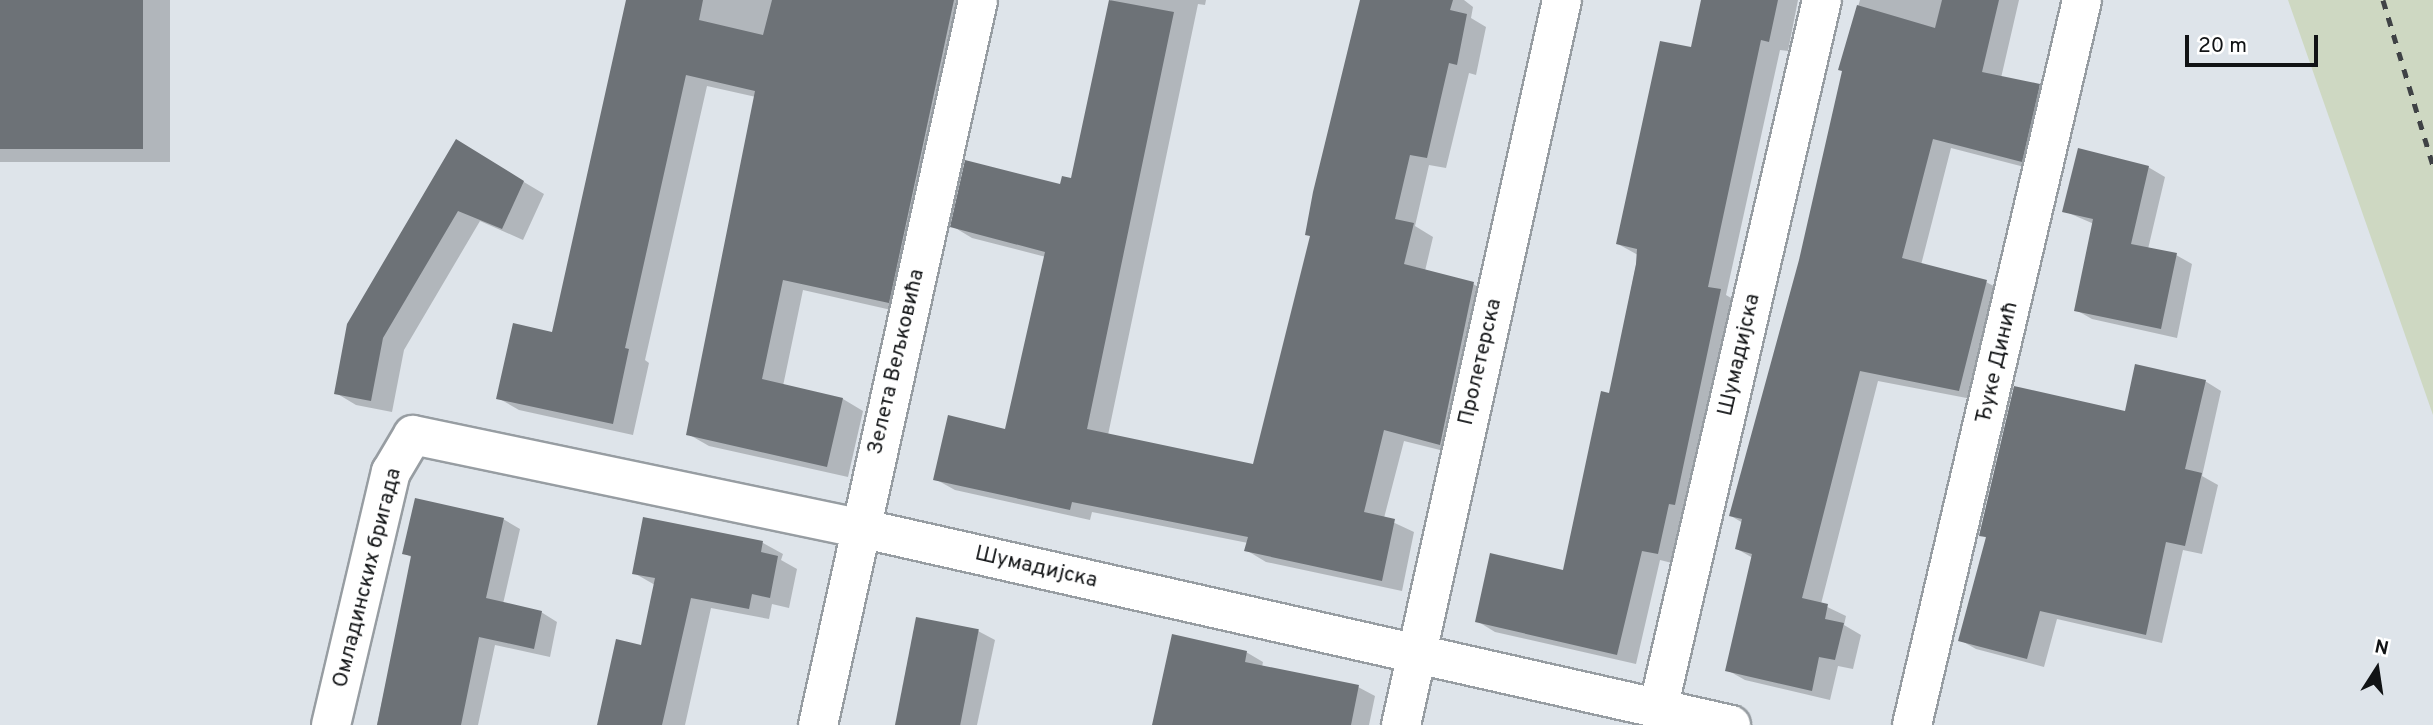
<!DOCTYPE html>
<html>
<head>
<meta charset="utf-8">
<style>
  body { margin:0 }
  #map { position:relative; width:2433px; height:725px; overflow:hidden; background:#dee4ea; font-family:Overpass,sans-serif }
  div>[style] { position:absolute }
  [style*='--x'] { left:calc(var(--x)*1px); top:calc(var(--y)*1px); width:calc(var(--w)*1px); rotate:calc(var(--a)*1deg) }
  .green>* { inset:0; background:#ced8c2 }
  .shadow>* { inset:0; background:#0003; transform-origin:0 0 }
  .building>* { inset:0; background:#6d7277; transform-origin:0 0 }
  .roads { filter:drop-shadow(2px 0 #979da2) drop-shadow(-2px 0 #979da2) drop-shadow(0 2px #979da2) drop-shadow(0 -2px #979da2) }
  .minor>* { height:38px; margin:-19px; padding:0 19px; transform-origin:19px; border-radius:19px; background:#fff }
  .rail>* { height:5px; margin-top:-2.5px; transform-origin:0; background:repeating-linear-gradient(90deg,#3f4245 0 9px,transparent 0 18px) }
  span { translate:-50% -50%; white-space:nowrap; text-align:center; line-height:1.15; -webkit-text-stroke:7px #fff; paint-order:stroke }
  .street-label { font-size:21px; color:#111315 }
  .north { position:absolute; left:2342px; top:634px; width:70px; height:70px; -webkit-text-stroke:5px #fff; paint-order:stroke; rotate:12deg; font-size:19px; font-weight:700; line-height:28px; text-align:center; color:#111315 }
  .north::after { content:''; display:block; margin:auto; width:24px; height:32px; background:#111315; clip-path:polygon(50% 0,100% 100%,50% 72%,0 100%) }
  .scale { position:absolute; left:2185px; top:35px; width:133px; height:32px; box-sizing:border-box; border:4px solid #111315; border-top:0; padding-left:9px; font-size:21px; line-height:24px; white-space:nowrap; color:#111315; -webkit-text-stroke:5px #fff; paint-order:stroke }
</style>
</head>
<body>
<div id="map">
  <div class="green">
    <div style="clip-path:polygon(2288px 0,2433px 0,2433px 415px)"></div>
  </div>
  <div class="shadow">
    <div style="left:0;top:0;width:170px;height:162px"></div>
    <div style="clip-path:polygon(628px 0,976px 0,909px 314px,803px 290px,783px 386px,843px 399px,863px 411px,848px 477px,709px 446px,688px 434px,756px 97px,707px 86px,645px 360px,649px 363px,633px 435px,519px 410px,498px 398px,553px 334px)"></div>
    <div style="clip-path:polygon(1111px 0,1206px 0,1205px 5px,1198px 4px,1108px 435px,1254px 467px,1312px 237px,1362px 0,1464px 0,1473px 7px,1471px 18px,1486px 27px,1476px 75px,1469px 73px,1446px 168px,1429px 165px,1415px 226px,1433px 237px,1425px 271px,1473px 284px,1493px 295px,1460px 455px,1404px 441px,1384px 518px,1414px 532px,1402px 591px,1266px 562px,1246px 550px,1248px 543px,1092px 512px,1090px 520px,955px 490px,935px 479px,1006px 431px,1046px 257px,972px 238px,952px 226px,1073px 180px)"></div>
    <div style="clip-path:polygon(1703px 0,1798px 0,1788px 51px,1780px 50px,1726px 295px,1738px 302px,1676px 564px,1660px 560px,1636px 664px,1495px 632px,1477px 621px,1565px 572px,1610px 395px,1638px 255px,1618px 244px,1692px 49px)"></div>
    <div style="clip-path:polygon(1860px 0,2019px 0,2001px 78px,2039px 86px,2057px 97px,2040px 171px,1951px 148px,1921px 265px,1986px 282px,2005px 292px,1977px 400px,1878px 381px,1821px 604px,1846px 616px,1844px 625px,1861px 635px,1853px 669px,1838px 666px,1830px 700px,1745px 680px,1727px 670px,1753px 558px,1737px 549px,1743px 523px,1731px 516px,1801px 261px,1844px 72px,1840px 69px)"></div>
    <div style="clip-path:polygon(457px 142px,544px 194px,523px 240px,480px 221px,404px 350px,392px 412px,356px 405px,336px 393px)"></div>
    <div style="clip-path:polygon(2148px 167px,2165px 177px,2148px 249px,2176px 255px,2192px 264px,2177px 338px,2092px 319px,2076px 310px,2094px 224px,2064px 211px)"></div>
    <div style="clip-path:polygon(2205px 381px,2221px 391px,2202px 476px,2218px 485px,2202px 554px,2183px 550px,2162px 643px,2057px 619px,2044px 667px,1976px 649px,1960px 640px,1987px 538px,1981px 535px,2126px 413px)"></div>
    <div style="clip-path:polygon(503px 519px,520px 529px,503px 604px,541px 612px,557px 622px,550px 657px,495px 645px,478px 725px,377px 725px,413px 558px,404px 553px)"></div>
    <div style="clip-path:polygon(644px 519px,763px 543px,783px 554px,781px 560px,797px 569px,789px 608px,772px 604px,769px 619px,711px 608px,685px 725px,599px 725px,642px 647px,655px 585px,634px 573px)"></div>
    <div style="clip-path:polygon(978px 631px,995px 640px,977px 725px,900px 725px)"></div>
    <div style="clip-path:polygon(1246px 652px,1263px 662px,1262px 667px,1358px 687px,1375px 696px,1369px 725px,1154px 725px)"></div>
  </div>
  <div class="building">
    <div style="left:0;top:0;width:143px;height:149px"></div>
    <div style="clip-path:polygon(626px 0,703px 0,699px 20px,763px 35px,772px 0,954px 0,889px 303px,783px 280px,762px 379px,843px 398px,827px 467px,686px 435px,755px 91px,686px 75px,625px 348px,629px 349px,613px 424px,496px 399px,513px 323px,552px 332px)"></div>
    <div style="clip-path:polygon(1109px 0,1174px 12px,1087px 429px,1253px 464px,1310px 236px,1305px 235px,1313px 192px,1360px 0,1453px 0,1450px 10px,1467px 14px,1457px 65px,1449px 63px,1427px 158px,1410px 155px,1395px 219px,1414px 223px,1404px 264px,1474px 282px,1440px 445px,1384px 430px,1364px 512px,1395px 519px,1382px 581px,1244px 551px,1248px 537px,1072px 502px,1070px 510px,933px 480px,948px 415px,1005px 429px,1045px 252px,950px 227px,965px 160px,1060px 184px,1062px 176px,1071px 178px)"></div>
    <div style="clip-path:polygon(1701px 0,1778px 0,1769px 42px,1761px 40px,1708px 287px,1721px 289px,1675px 505px,1669px 504px,1658px 554px,1642px 551px,1617px 655px,1475px 622px,1490px 553px,1563px 570px,1601px 391px,1609px 393px,1636px 264px,1637px 249px,1616px 244px,1660px 41px,1691px 47px)"></div>
    <div style="clip-path:polygon(1942px 0,1999px 0,1982px 72px,2040px 84px,2022px 162px,1933px 139px,1902px 258px,1987px 280px,1959px 391px,1860px 371px,1802px 598px,1828px 604px,1825px 619px,1844px 623px,1835px 660px,1819px 657px,1812px 691px,1725px 671px,1752px 554px,1735px 549px,1742px 519px,1729px 516px,1799px 260px,1842px 71px,1838px 70px,1857px 5px,1935px 28px)"></div>
    <div style="clip-path:polygon(456px 139px,524px 181px,502px 229px,458px 211px,383px 338px,371px 401px,334px 394px,347px 324px)"></div>
    <div style="clip-path:polygon(2078px 148px,2149px 166px,2131px 244px,2177px 253px,2161px 329px,2074px 311px,2093px 219px,2062px 212px)"></div>
    <div style="clip-path:polygon(2135px 364px,2206px 380px,2185px 469px,2202px 473px,2185px 546px,2166px 542px,2146px 635px,2040px 611px,2027px 659px,1958px 641px,1986px 537px,1979px 536px,2014px 386px,2125px 411px)"></div>
    <div style="clip-path:polygon(415px 498px,504px 518px,486px 598px,542px 611px,534px 649px,479px 637px,461px 725px,377px 725px,411px 556px,402px 554px)"></div>
    <div style="clip-path:polygon(643px 517px,763px 541px,761px 552px,778px 556px,770px 598px,752px 594px,749px 609px,691px 598px,662px 725px,597px 725px,616px 639px,641px 645px,655px 578px,632px 574px)"></div>
    <div style="left:916px;top:617px;width:64px;height:110px;rotate:11deg"></div>
    <div style="clip-path:polygon(1172px 634px,1247px 651px,1245px 662px,1359px 685px,1351px 725px,1152px 725px)"></div>
  </div>
  <div class="roads">
    <div class="minor">
      <div style="--x:1658;--y:709;--w:728;--a:-76.98"></div>
      <div style="--x:331;--y:725;--w:260;--a:-76.7"></div>
      <div style="--x:391;--y:472;--w:43;--a:-59.3"></div>
      <div style="--x:413;--y:435;--w:457;--a:11.8"></div>
      <div style="--x:860;--y:528;--w:893;--a:12.74"></div>
      <div style="--x:818;--y:725;--w:742;--a:-77.55"></div>
      <div style="--x:1401;--y:725;--w:743;--a:-77.48"></div>
      <div style="--x:1912;--y:725;--w:745;--a:-76.8"></div>
    </div>
  </div>
  <div class="rail">
    <div style="--x:2383;--y:0;--w:173;--a:73.2"></div>
  </div>
  <div class="street-label">
    <span style="left:1740px;top:355px;rotate:-77deg">Шумадијска</span>
    <span style="left:897px;top:362px;rotate:-77deg">Зелета Вељковића</span>
    <span style="left:1481px;top:362px;rotate:-77deg">Пролетерска</span>
    <span style="left:1998px;top:363px;rotate:-77deg">Ђуке Динић</span>
    <span style="left:1036px;top:568px;rotate:13deg">Шумадијска</span>
    <span style="left:368px;top:578px;rotate:-76deg">Омладинских бригада</span>
  </div>
  <div class="north">N</div>
  <div class="scale">20 m</div>
</div>
</body>
</html>
